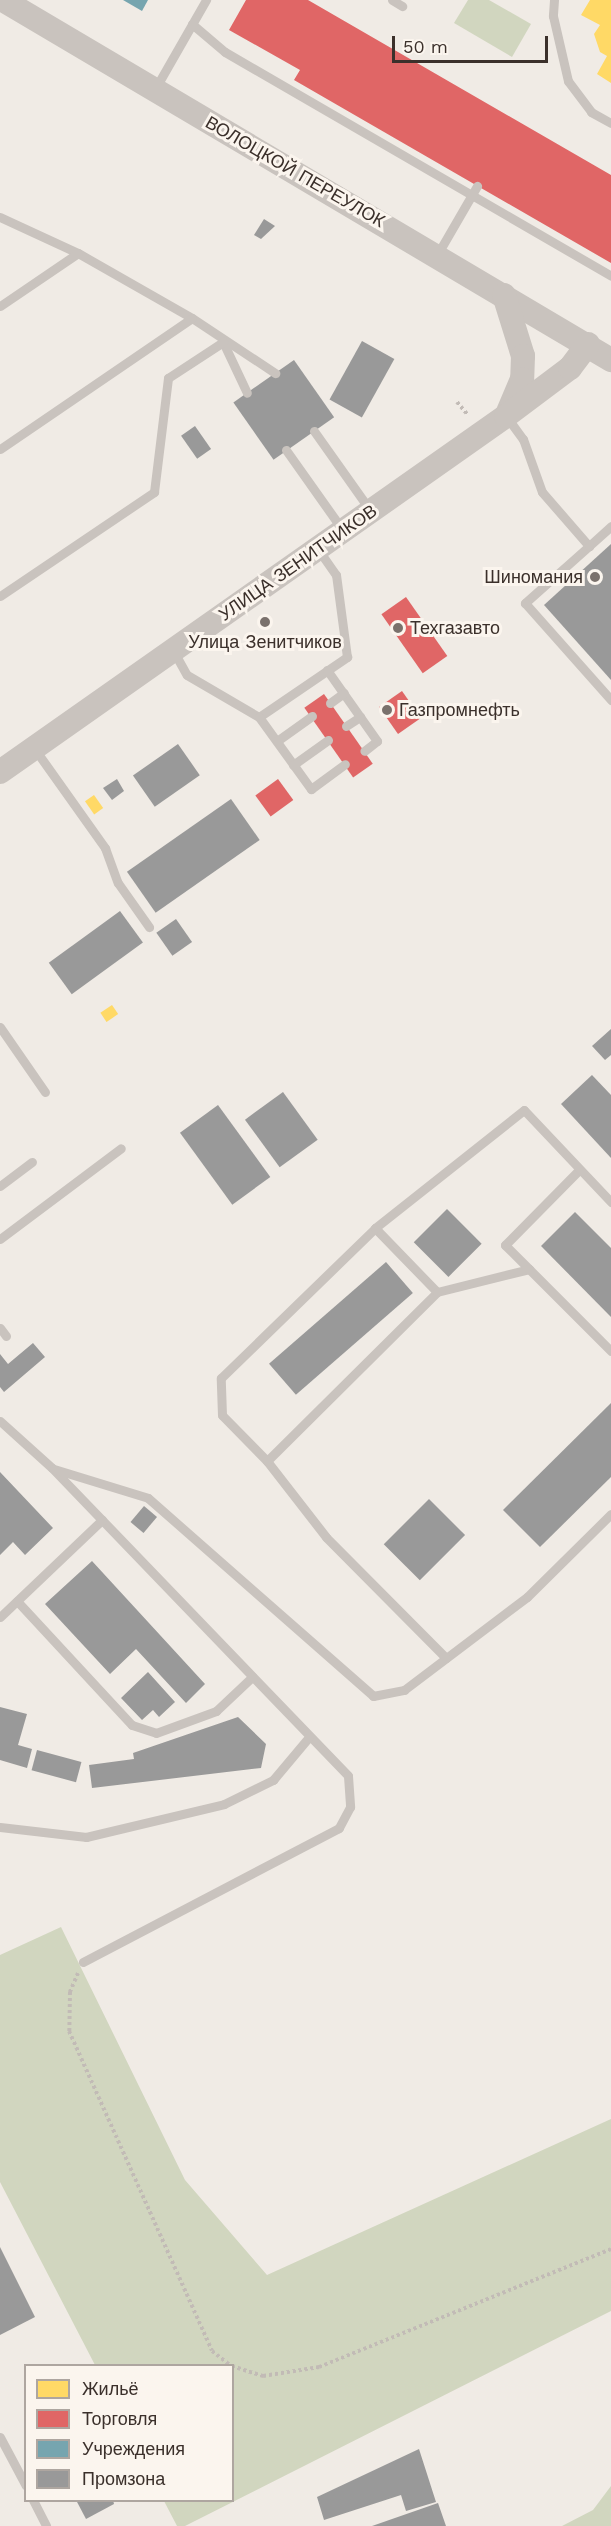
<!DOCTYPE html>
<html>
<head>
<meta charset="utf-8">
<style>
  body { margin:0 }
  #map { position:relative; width:611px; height:2526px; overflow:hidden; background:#f0ebe5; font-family:"Work Sans",sans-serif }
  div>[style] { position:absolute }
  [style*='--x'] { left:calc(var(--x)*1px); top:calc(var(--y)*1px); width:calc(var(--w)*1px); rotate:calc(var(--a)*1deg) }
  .green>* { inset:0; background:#d1d6bf }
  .homes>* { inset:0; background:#ffd966; transform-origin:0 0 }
  .shops>* { inset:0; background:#e06666; transform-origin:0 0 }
  .public>* { inset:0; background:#76a5af }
  .industry>* { inset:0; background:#999; transform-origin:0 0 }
  .path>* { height:4px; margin-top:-2px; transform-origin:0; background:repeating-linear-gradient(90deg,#c2bbb6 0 3px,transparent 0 6px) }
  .service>* { height:9px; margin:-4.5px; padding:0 4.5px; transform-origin:4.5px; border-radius:4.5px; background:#c9c3be }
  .tertiary>* { height:24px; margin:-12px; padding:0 12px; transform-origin:12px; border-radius:12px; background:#c9c3be }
  .dots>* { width:16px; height:16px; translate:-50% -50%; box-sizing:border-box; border:3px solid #fbf5ee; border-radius:50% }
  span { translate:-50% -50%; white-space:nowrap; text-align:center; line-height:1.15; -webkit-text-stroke:6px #fbf5ee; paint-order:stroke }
  .street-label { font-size:18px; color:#3b302b }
  .poi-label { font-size:18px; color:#3b302b }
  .right { translate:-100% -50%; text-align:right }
  .left { translate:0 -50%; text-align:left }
  .legend { position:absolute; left:24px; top:2364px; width:210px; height:138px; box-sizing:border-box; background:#fbf5ee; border:2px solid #aea6a0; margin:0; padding:8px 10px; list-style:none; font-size:18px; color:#3b302b }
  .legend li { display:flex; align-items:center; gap:12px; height:30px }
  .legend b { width:30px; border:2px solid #aea6a0 }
  .scale { position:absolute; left:392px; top:36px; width:156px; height:27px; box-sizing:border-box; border:3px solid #3b302b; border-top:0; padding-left:8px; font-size:18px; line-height:21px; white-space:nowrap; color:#3b302b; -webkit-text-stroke:4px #fbf5ee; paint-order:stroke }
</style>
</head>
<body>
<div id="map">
  <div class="green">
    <div style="clip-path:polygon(468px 0,489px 0,531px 24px,512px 57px,454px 23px)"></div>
    <div style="clip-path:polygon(61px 1927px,185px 2180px,267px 2275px,611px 2119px,611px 2311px,185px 2526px,177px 2526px,164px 2501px,232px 2500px,232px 2366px,95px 2365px,0 2182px,0 1955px)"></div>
    <div style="clip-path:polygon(611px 2486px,611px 2526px,562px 2526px,593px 2510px)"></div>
  </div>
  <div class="homes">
    <div style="clip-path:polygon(590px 0,611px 0,611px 83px,597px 74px,607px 56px,600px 52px,594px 34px,600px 25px,581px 15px)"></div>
    <div style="left:94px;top:795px;width:16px;height:11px;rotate:55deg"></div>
    <div style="left:112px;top:1005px;width:11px;height:14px;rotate:56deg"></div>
  </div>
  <div class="shops">
    <div style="clip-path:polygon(246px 0,308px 0,611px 175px,611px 263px,294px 80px,300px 70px,229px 30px)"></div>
    <div style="left:406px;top:597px;width:72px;height:30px;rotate:55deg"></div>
    <div style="left:402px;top:691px;width:33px;height:28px;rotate:55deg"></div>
    <div style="left:324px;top:694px;width:85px;height:24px;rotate:55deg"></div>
    <div style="left:278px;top:779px;width:26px;height:28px;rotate:54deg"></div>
  </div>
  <div class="public">
    <div style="clip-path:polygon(123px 0,148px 0,142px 11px)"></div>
  </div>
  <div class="industry">
    <div style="clip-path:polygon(264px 219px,275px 226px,261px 239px,254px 235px)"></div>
    <div style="left:362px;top:341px;width:37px;height:67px;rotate:29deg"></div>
    <div style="left:294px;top:360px;width:70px;height:74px;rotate:55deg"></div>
    <div style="left:195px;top:426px;width:28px;height:17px;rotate:55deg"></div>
    <div style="clip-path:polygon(611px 544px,611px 680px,544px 605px)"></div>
    <div style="left:178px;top:744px;width:38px;height:55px;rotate:55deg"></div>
    <div style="clip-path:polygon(117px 779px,124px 791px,112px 800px,103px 788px)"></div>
    <div style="left:231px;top:799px;width:50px;height:127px;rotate:55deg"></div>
    <div style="left:120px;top:911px;width:39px;height:88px;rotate:54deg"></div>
    <div style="left:176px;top:919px;width:28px;height:24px;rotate:55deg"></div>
    <div style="clip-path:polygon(611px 1029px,611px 1055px,605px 1060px,592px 1046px)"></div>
    <div style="clip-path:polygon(592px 1075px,611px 1095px,611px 1158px,561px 1104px)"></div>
    <div style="left:283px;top:1092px;width:59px;height:47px;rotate:54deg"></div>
    <div style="left:218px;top:1105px;width:89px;height:47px;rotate:54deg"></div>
    <div style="left:447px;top:1209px;width:49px;height:47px;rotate:45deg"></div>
    <div style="clip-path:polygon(575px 1212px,611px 1248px,611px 1317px,541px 1246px)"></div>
    <div style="left:386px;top:1262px;width:41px;height:155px;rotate:49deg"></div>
    <div style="clip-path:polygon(33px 1343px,45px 1357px,4px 1392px,0 1387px,0 1354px,8px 1364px)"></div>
    <div style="clip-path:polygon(611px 1403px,611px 1477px,540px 1547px,503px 1510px)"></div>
    <div style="clip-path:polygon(0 1472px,53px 1528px,25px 1555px,13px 1542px,0 1555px)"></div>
    <div style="left:429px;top:1499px;width:51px;height:64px;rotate:45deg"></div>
    <div style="left:144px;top:1506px;width:17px;height:21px;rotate:40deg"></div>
    <div style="clip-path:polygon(92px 1561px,205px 1684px,186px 1703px,136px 1649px,110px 1674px,45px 1604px)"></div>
    <div style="clip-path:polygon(148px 1672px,175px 1702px,159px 1717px,153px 1710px,142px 1720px,121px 1698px)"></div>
    <div style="clip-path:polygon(0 1707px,27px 1714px,18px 1745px,32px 1749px,27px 1768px,0 1760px)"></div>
    <div style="clip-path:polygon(238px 1717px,266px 1744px,261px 1768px,92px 1788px,89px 1765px,134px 1759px,133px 1753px)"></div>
    <div style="left:37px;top:1750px;width:46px;height:21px;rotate:15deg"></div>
    <div style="clip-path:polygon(0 2247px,35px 2317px,0 2335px)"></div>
    <div style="clip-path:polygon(419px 2449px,436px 2502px,406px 2511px,401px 2495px,324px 2520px,317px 2497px)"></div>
    <div style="clip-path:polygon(76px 2500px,113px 2500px,114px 2504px,86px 2519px)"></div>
    <div style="clip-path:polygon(438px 2503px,446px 2526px,372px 2526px)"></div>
  </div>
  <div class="path">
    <div style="--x:457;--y:402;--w:16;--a:50"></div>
    <div style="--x:78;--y:1973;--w:21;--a:113"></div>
    <div style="--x:70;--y:1992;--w:39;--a:91"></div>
    <div style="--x:69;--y:2031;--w:350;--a:65.9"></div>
    <div style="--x:212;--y:2351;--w:24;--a:38"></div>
    <div style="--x:232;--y:2366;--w:33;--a:18"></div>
    <div style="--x:263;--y:2376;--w:57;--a:-9.1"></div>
    <div style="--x:319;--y:2367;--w:315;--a:-22"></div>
  </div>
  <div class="service">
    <div style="--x:392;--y:0;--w:12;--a:31"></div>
    <div style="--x:554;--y:0;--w:16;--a:94"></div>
    <div style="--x:553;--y:16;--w:67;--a:77"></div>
    <div style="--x:568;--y:81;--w:39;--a:53"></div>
    <div style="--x:591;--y:112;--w:23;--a:29"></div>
    <div style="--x:192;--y:24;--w:43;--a:40.3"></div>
    <div style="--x:225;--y:52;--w:446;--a:30.1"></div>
    <div style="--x:155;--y:89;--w:103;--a:-60.2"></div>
    <div style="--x:0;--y:217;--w:86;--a:24.8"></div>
    <div style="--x:78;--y:253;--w:131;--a:29.7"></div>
    <div style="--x:192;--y:318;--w:100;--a:33.5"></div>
    <div style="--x:437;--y:255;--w:80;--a:-59.9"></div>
    <div style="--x:0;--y:306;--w:94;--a:-34.2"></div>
    <div style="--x:223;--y:342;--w:56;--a:64.8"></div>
    <div style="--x:506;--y:416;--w:29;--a:54"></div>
    <div style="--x:523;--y:439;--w:56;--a:70.3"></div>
    <div style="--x:542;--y:492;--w:72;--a:49"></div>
    <div style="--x:589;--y:546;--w:86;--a:138.3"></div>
    <div style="--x:525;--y:603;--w:130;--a:48.4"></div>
    <div style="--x:314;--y:431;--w:97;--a:54.7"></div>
    <div style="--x:0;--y:449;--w:232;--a:-34.3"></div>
    <div style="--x:286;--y:450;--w:97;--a:54.7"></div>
    <div style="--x:589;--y:546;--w:30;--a:-42"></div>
    <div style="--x:0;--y:596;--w:186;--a:-34"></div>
    <div style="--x:154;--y:492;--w:115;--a:-83"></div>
    <div style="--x:168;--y:378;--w:66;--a:-33.2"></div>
    <div style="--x:174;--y:652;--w:26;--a:61"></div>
    <div style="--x:187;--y:675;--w:83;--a:30.3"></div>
    <div style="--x:259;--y:717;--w:107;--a:-34.3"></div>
    <div style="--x:347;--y:657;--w:83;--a:-97.6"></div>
    <div style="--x:336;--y:575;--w:32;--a:-125"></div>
    <div style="--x:327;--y:670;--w:87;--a:54.8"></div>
    <div style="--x:377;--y:741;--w:16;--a:142"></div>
    <div style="--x:330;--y:703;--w:17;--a:-36"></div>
    <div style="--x:259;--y:717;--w:89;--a:54.2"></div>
    <div style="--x:311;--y:789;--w:42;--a:-36.3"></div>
    <div style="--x:346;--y:726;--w:17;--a:-33"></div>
    <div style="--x:277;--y:741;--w:43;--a:-35.5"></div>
    <div style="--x:34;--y:748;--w:123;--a:54.6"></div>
    <div style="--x:105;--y:848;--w:37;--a:70"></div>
    <div style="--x:118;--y:883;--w:54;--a:54.8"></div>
    <div style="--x:293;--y:765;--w:43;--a:-35.5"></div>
    <div style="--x:0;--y:1027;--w:79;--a:55.3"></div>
    <div style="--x:0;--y:1186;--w:40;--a:-37"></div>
    <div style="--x:375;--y:1228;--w:89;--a:45.9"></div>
    <div style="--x:0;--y:1239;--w:151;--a:-36.9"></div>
    <div style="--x:529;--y:1269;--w:34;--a:-135"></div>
    <div style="--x:505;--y:1245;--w:105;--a:-45.4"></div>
    <div style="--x:0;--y:1328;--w:10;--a:53"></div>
    <div style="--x:0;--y:1421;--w:70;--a:42.1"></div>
    <div style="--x:52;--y:1468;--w:427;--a:46.1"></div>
    <div style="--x:348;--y:1776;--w:31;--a:86"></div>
    <div style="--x:350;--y:1807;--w:24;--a:118"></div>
    <div style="--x:339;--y:1828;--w:289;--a:152.4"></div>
    <div style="--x:267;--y:1461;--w:64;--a:-134.4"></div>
    <div style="--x:222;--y:1415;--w:37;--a:-92"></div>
    <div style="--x:221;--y:1378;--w:215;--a:-44.2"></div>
    <div style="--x:375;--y:1228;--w:190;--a:-38.4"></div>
    <div style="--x:524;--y:1110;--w:127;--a:46.6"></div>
    <div style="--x:54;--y:1469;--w:98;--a:17.1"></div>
    <div style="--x:148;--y:1498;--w:300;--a:41.3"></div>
    <div style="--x:373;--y:1696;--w:32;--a:-11"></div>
    <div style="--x:404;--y:1690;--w:154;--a:-37.1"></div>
    <div style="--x:527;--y:1597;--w:118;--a:-44.7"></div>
    <div style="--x:17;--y:1601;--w:169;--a:47.2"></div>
    <div style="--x:132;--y:1725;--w:25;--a:18"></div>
    <div style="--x:156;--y:1733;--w:64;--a:-20.1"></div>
    <div style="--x:216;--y:1711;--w:50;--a:-43.4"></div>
    <div style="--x:0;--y:1617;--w:141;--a:-43.6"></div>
    <div style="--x:446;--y:1658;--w:170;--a:-134.8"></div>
    <div style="--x:326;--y:1537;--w:96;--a:-127.8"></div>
    <div style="--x:267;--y:1461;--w:240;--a:-44.8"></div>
    <div style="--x:437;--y:1292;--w:95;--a:-14"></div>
    <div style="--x:529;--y:1269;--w:116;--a:45"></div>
    <div style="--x:0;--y:1827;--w:87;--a:6.6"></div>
    <div style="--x:86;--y:1837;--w:142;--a:-13.4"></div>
    <div style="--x:224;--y:1804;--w:55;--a:-26.1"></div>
    <div style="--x:273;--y:1780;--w:56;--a:-50.1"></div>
    <div style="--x:0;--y:2437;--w:55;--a:62"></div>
    <div style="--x:33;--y:2500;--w:29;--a:63"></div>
  </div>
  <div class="tertiary">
    <div style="--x:3;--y:0;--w:707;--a:30.63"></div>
    <div style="--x:504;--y:295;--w:64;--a:72.7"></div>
    <div style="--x:523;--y:356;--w:23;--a:92"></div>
    <div style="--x:522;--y:379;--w:36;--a:113"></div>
    <div style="--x:0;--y:772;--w:619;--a:-35.13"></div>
    <div style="--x:506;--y:416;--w:80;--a:-36.9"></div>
    <div style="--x:570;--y:368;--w:30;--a:-53"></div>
  </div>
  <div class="dots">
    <div style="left:595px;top:577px;background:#7a716c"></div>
    <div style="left:265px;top:622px;background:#7a716c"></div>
    <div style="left:398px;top:628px;background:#7a716c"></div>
    <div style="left:387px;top:710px;background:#7a716c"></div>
  </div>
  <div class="street-label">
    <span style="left:295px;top:172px;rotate:30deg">ВОЛОЦКОЙ ПЕРЕУЛОК</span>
    <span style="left:298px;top:563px;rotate:-35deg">УЛИЦА ЗЕНИТЧИКОВ</span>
  </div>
  <div class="poi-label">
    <span class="right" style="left:583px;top:577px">Шиномания</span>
    <span class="left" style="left:410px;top:628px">Техгазавто</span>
    <span style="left:265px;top:642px">Улица Зенитчиков</span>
    <span class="left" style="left:399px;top:710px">Газпромнефть</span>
  </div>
  <ul class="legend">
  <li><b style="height:16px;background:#ffd966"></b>Жильё</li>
  <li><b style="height:16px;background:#e06666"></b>Торговля</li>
  <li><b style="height:16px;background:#76a5af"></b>Учреждения</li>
  <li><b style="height:16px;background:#999"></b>Промзона</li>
  </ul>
  <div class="scale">50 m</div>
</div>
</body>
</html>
